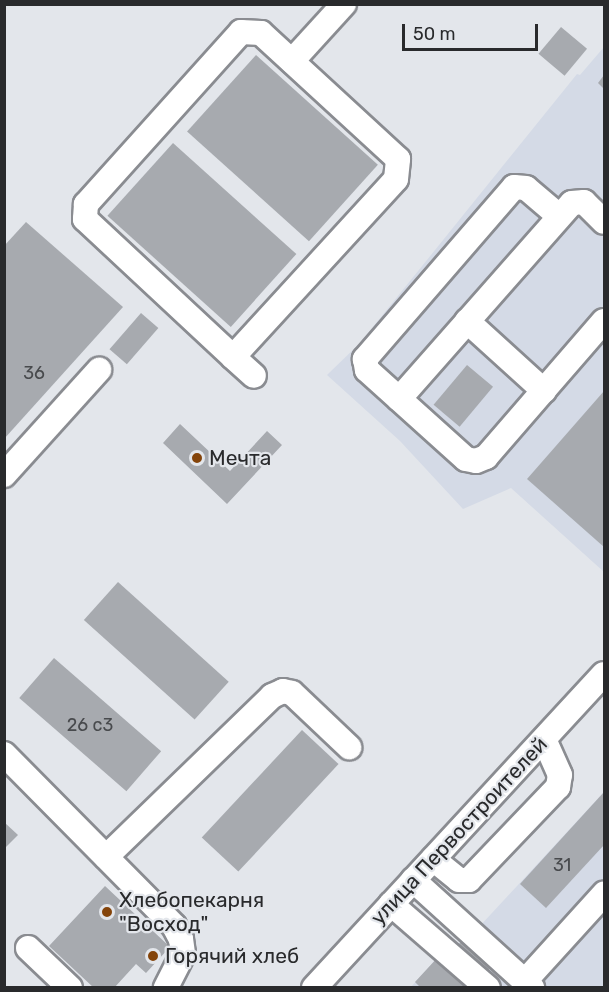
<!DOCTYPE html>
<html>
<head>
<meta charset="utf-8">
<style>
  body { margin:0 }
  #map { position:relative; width:609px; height:992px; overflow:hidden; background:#e3e6eb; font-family:Rubik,sans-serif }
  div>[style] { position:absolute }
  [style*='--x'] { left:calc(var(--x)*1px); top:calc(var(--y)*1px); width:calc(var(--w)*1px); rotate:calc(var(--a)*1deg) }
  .built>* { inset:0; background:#d4dae6 }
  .building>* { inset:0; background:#a7aaaf; transform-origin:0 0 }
  .roads { filter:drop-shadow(2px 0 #8a8c91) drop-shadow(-2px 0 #8a8c91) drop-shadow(0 2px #8a8c91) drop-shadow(0 -2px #8a8c91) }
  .minor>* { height:24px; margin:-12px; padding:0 12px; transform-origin:12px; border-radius:12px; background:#fff }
  .dots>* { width:16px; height:16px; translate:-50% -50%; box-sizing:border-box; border:3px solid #e3e6eb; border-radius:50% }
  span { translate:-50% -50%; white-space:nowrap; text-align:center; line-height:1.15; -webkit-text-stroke:4.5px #e3e6eb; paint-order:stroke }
  .number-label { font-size:18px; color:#484a4d }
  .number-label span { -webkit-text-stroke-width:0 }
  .poi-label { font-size:21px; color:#292a2c }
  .left { translate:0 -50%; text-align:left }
  .street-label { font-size:21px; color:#292a2c }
  .frame { position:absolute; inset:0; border:6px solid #292a2c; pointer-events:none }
  .scale { position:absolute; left:402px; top:24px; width:136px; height:27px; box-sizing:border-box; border:3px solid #292a2c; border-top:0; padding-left:8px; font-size:18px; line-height:21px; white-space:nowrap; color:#292a2c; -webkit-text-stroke:4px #e3e6eb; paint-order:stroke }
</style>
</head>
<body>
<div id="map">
  <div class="built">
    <div style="clip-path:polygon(604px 47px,604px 572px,511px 488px,463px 509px,400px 441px,327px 375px,360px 343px,577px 74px,580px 75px)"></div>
    <div style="clip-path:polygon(604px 792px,604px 987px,410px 988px,439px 956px,443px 960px,476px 925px,479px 927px)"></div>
  </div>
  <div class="building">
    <div style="left:561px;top:27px;width:34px;height:35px;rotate:40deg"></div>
    <div style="left:256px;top:55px;width:164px;height:103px;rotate:42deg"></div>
    <div style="clip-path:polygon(604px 75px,604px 89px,598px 83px)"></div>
    <div style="left:173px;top:143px;width:166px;height:98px;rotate:42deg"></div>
    <div style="clip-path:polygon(26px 222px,123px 307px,4px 439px,4px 246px)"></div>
    <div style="left:141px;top:313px;width:23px;height:48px;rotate:41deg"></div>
    <div style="left:467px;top:365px;width:34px;height:52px;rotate:40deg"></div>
    <div style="clip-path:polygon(604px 391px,604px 547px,527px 479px)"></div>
    <div style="clip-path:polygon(180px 424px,230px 471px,267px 431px,282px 445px,227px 504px,163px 443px)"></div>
    <div style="left:118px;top:582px;width:149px;height:51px;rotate:42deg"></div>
    <div style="left:54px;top:658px;width:142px;height:53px;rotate:41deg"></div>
    <div style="left:302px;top:730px;width:50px;height:147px;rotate:43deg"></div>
    <div style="clip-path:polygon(604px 792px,604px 845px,546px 908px,520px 884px)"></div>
    <div style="clip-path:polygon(4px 822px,18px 835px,4px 849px)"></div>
    <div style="clip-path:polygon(105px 886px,170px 947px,146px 973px,136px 964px,114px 988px,94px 988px,49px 946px)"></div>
    <div style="clip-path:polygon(476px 926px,505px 952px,472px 988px,421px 988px,415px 982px,439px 956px,443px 961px)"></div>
  </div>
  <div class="roads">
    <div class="minor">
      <div style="--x:292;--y:61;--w:77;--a:-47.6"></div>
      <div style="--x:559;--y:216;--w:43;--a:-139.7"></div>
      <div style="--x:526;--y:188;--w:12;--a:-175"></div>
      <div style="--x:514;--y:187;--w:228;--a:130.9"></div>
      <div style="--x:365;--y:359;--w:11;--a:80"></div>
      <div style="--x:367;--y:370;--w:133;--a:42"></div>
      <div style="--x:466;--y:459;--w:10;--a:11"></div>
      <div style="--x:476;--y:461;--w:11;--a:-22"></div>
      <div style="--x:486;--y:457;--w:180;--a:-49.1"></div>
      <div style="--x:467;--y:321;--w:104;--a:42.3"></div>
      <div style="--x:233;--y:357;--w:241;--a:-47.5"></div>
      <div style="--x:396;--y:179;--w:20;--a:-84"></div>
      <div style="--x:398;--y:159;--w:186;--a:-137.4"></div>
      <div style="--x:261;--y:33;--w:20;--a:-177"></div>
      <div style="--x:241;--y:32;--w:232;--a:132"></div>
      <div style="--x:86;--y:204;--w:15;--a:94"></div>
      <div style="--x:85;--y:219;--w:202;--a:43"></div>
      <div style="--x:233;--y:357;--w:28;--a:42"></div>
      <div style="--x:399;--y:399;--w:261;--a:-48.6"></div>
      <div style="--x:572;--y:203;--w:12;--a:-5"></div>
      <div style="--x:584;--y:202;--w:28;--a:45"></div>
      <div style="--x:4;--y:475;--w:142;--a:-47.9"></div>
      <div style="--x:4;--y:754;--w:242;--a:45.3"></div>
      <div style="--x:174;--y:926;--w:15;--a:62"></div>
      <div style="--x:181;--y:939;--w:15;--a:82"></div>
      <div style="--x:183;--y:954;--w:38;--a:117"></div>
      <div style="--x:106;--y:857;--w:231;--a:-44.1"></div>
      <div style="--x:272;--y:696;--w:12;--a:-24"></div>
      <div style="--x:283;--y:691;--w:9;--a:13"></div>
      <div style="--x:292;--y:693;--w:79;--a:43.5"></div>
      <div style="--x:433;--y:859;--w:33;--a:39"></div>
      <div style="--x:459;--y:880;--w:10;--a:0"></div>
      <div style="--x:469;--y:880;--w:129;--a:-46.3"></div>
      <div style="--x:558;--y:787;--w:12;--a:-81"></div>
      <div style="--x:560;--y:775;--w:39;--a:-114"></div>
      <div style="--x:413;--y:880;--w:161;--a:42.2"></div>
      <div style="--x:391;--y:904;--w:128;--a:40.9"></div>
      <div style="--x:28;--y:948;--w:58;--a:43.6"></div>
      <div style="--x:525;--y:981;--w:118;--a:-47.8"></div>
      <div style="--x:314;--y:988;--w:427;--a:-47.3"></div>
    </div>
  </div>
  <div class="dots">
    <div style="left:197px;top:458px;background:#84440a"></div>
    <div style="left:107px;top:912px;background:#84440a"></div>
    <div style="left:153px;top:956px;background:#84440a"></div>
  </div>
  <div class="number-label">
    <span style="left:34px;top:373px">36</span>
    <span style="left:90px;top:725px">26 с3</span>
    <span style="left:562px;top:865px">31</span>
  </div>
  <div class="poi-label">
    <span class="left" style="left:209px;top:458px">Мечта</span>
    <span class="left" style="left:119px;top:912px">Хлебопекарня<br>"Восход"</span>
    <span class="left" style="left:165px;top:956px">Горячий хлеб</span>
  </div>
  <div class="street-label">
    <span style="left:459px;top:831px;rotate:-47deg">улица Первостроителей</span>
  </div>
  <div class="frame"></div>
  <div class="scale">50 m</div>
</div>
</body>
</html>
